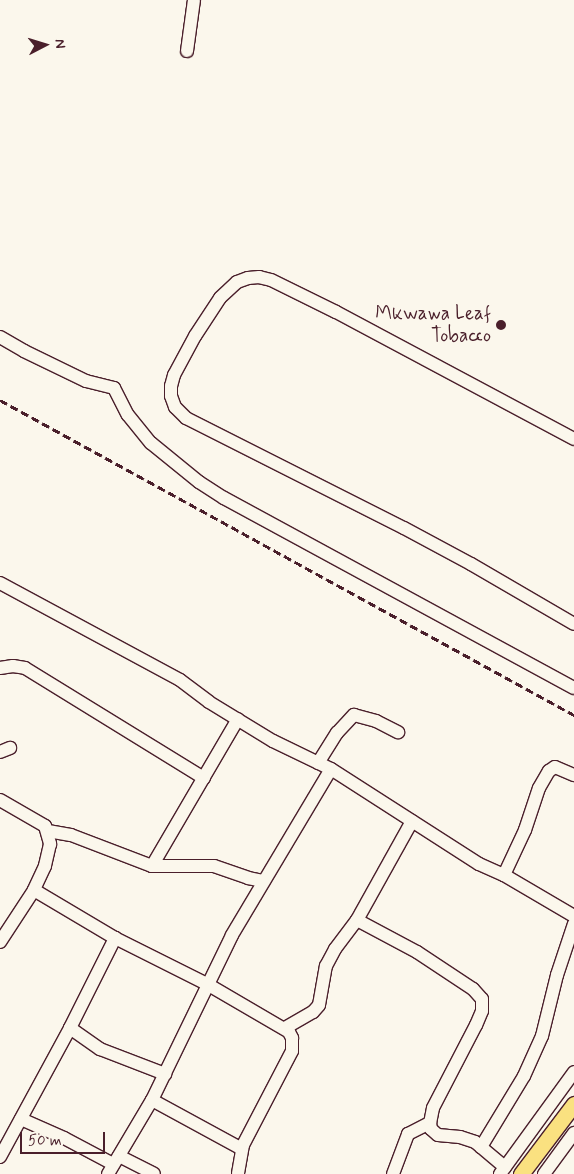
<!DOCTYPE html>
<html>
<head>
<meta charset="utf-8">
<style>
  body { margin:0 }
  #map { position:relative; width:574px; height:1174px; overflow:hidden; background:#fbf7ec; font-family:Mynerve,sans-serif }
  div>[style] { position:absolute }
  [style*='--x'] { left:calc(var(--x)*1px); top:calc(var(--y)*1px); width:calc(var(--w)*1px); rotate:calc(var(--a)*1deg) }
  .roads { filter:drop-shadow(1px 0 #4a1f2b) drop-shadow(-1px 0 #4a1f2b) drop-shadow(0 1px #4a1f2b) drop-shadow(0 -1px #4a1f2b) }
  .minor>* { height:12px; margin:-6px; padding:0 6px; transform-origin:6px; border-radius:6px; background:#fbf7ec }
  .major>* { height:15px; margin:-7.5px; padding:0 7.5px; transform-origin:7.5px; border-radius:7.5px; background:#fae180 }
  .rail>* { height:3px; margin-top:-1.5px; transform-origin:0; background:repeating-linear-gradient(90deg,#4a1f2b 0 8px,transparent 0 12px) }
  .dots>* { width:14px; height:14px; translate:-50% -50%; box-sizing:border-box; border:2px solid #fbf7ec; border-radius:50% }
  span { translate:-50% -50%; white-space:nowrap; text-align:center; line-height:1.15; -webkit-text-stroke:4.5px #fbf7ec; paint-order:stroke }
  .poi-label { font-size:19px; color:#4a1f2b }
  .right { translate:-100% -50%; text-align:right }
  .north { position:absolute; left:20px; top:20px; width:50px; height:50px; -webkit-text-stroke:4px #fbf7ec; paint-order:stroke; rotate:85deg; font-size:14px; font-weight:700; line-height:20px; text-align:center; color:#4a1f2b }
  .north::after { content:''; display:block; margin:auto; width:18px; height:22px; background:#4a1f2b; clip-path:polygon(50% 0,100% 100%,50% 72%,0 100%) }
  .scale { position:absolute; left:20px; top:1132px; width:85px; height:22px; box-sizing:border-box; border:2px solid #4a1f2b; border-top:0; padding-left:6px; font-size:15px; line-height:18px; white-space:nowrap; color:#4a1f2b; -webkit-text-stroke:4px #fbf7ec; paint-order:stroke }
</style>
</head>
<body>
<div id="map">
  <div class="roads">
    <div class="minor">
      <div style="--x:187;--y:51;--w:51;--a:-82.2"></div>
      <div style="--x:0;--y:337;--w:28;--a:30"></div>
      <div style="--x:24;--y:351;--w:69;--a:25.8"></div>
      <div style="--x:86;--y:381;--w:29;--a:14"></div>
      <div style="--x:114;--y:388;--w:30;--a:63"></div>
      <div style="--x:128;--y:415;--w:36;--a:51"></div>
      <div style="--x:151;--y:443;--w:62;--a:39.1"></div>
      <div style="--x:199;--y:482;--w:30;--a:33"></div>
      <div style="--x:224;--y:498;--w:398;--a:28.5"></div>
      <div style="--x:574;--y:439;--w:270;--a:-151.9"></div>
      <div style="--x:336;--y:312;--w:72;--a:-153.8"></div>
      <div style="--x:271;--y:280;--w:12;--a:-166"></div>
      <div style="--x:259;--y:277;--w:11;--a:175"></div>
      <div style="--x:248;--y:278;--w:12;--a:160"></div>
      <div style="--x:237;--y:282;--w:23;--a:137"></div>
      <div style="--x:220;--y:298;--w:45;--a:123.3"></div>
      <div style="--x:195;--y:336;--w:44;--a:118.3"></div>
      <div style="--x:174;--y:375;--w:11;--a:105"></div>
      <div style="--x:171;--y:386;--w:10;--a:90"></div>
      <div style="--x:171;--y:396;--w:12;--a:70"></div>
      <div style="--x:175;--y:407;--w:16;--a:45"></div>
      <div style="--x:186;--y:418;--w:244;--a:26.8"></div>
      <div style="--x:404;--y:528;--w:76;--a:28.2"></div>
      <div style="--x:471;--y:564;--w:119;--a:30.2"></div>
      <div style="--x:0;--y:583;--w:204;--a:28.3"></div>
      <div style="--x:180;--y:680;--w:36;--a:37"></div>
      <div style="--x:209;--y:702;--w:75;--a:31.4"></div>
      <div style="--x:273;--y:741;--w:64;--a:25.8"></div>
      <div style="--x:331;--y:769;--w:176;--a:32.7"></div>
      <div style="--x:479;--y:864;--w:27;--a:24"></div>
      <div style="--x:504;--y:875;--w:81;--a:30.4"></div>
      <div style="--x:0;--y:668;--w:13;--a:-9"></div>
      <div style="--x:13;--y:666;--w:12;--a:9"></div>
      <div style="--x:25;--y:668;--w:210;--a:31.6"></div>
      <div style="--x:0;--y:752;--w:11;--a:-22"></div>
      <div style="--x:318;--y:763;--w:36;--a:-58"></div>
      <div style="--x:337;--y:733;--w:25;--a:-47"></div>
      <div style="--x:354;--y:715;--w:23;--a:15"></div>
      <div style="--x:376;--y:721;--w:25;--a:27"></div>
      <div style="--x:0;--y:800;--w:52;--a:30"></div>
      <div style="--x:45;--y:826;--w:19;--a:74"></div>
      <div style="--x:50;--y:844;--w:23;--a:103"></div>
      <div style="--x:45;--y:866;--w:26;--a:115"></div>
      <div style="--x:34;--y:890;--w:62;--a:123.2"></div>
      <div style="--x:48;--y:831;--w:23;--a:10"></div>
      <div style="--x:71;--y:835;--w:87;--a:20.9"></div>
      <div style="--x:152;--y:866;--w:62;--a:0"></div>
      <div style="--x:214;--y:866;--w:36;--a:19"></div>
      <div style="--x:248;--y:878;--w:16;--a:11"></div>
      <div style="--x:152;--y:866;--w:170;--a:-59.7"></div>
      <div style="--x:504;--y:875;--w:50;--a:-65"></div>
      <div style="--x:525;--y:830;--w:44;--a:-71.6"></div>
      <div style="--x:539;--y:788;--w:20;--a:-60"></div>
      <div style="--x:549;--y:771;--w:7;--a:-34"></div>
      <div style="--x:555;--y:767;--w:21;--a:23"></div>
      <div style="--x:34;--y:890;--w:94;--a:30.7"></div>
      <div style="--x:115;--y:938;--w:103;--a:26.6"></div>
      <div style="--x:207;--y:984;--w:95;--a:30.3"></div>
      <div style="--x:289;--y:1032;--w:7;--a:63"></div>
      <div style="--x:292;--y:1038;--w:13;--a:90"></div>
      <div style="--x:292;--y:1051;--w:106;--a:117.5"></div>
      <div style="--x:243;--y:1145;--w:29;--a:100"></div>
      <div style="--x:357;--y:920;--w:68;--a:28.1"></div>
      <div style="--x:417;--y:952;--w:67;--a:33.5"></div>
      <div style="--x:473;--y:989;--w:13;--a:48"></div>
      <div style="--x:482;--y:999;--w:12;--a:90"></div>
      <div style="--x:482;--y:1011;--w:15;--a:113"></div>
      <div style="--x:476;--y:1025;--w:93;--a:117.4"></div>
      <div style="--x:433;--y:1108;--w:15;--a:101"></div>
      <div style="--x:430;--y:1123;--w:6;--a:81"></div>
      <div style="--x:431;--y:1129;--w:9;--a:41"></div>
      <div style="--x:438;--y:1135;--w:22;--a:5"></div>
      <div style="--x:460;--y:1137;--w:16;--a:18"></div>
      <div style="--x:475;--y:1142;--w:39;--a:40"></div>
      <div style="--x:70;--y:1028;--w:37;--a:35"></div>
      <div style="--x:100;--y:1049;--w:70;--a:21"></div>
      <div style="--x:285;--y:1028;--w:32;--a:-30"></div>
      <div style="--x:313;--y:1012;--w:9;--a:-49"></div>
      <div style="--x:319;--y:1005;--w:40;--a:-80"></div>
      <div style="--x:326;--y:966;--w:19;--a:-62"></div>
      <div style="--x:335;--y:949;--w:36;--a:-53"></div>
      <div style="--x:357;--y:920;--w:113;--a:-60.9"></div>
      <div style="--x:152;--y:1100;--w:102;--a:28.6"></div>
      <div style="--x:21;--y:1119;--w:47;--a:23.8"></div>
      <div style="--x:64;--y:1138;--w:55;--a:28"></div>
      <div style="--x:481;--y:1147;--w:83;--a:-58.8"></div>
      <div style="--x:524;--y:1076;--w:44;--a:-65.8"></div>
      <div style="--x:542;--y:1036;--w:63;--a:-76.2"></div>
      <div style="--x:557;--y:975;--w:54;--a:-71.6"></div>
      <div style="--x:119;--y:1156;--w:39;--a:27"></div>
      <div style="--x:0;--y:1157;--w:147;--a:-61.5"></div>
      <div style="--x:70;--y:1028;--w:101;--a:-63.4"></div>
      <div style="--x:108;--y:1174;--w:86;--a:-59.3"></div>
      <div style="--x:152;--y:1100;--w:183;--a:-64.1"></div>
      <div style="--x:232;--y:935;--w:193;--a:-59.2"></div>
      <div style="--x:393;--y:1174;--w:43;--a:-69.4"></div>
      <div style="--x:408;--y:1134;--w:25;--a:-27"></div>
      <div style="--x:500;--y:1174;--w:126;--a:-54"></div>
      <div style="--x:544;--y:1174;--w:51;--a:-53.8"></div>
    </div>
    <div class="major">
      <div style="--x:521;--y:1174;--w:88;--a:-52.9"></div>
    </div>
  </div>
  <div class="rail">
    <div style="--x:0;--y:400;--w:655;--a:28.76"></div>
  </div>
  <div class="dots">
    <div style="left:501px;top:325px;background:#4a1f2b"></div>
  </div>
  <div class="poi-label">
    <span class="right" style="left:491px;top:325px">Mkwawa Leaf<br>Tobacco</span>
  </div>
  <div class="north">N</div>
  <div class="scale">50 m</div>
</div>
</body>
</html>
